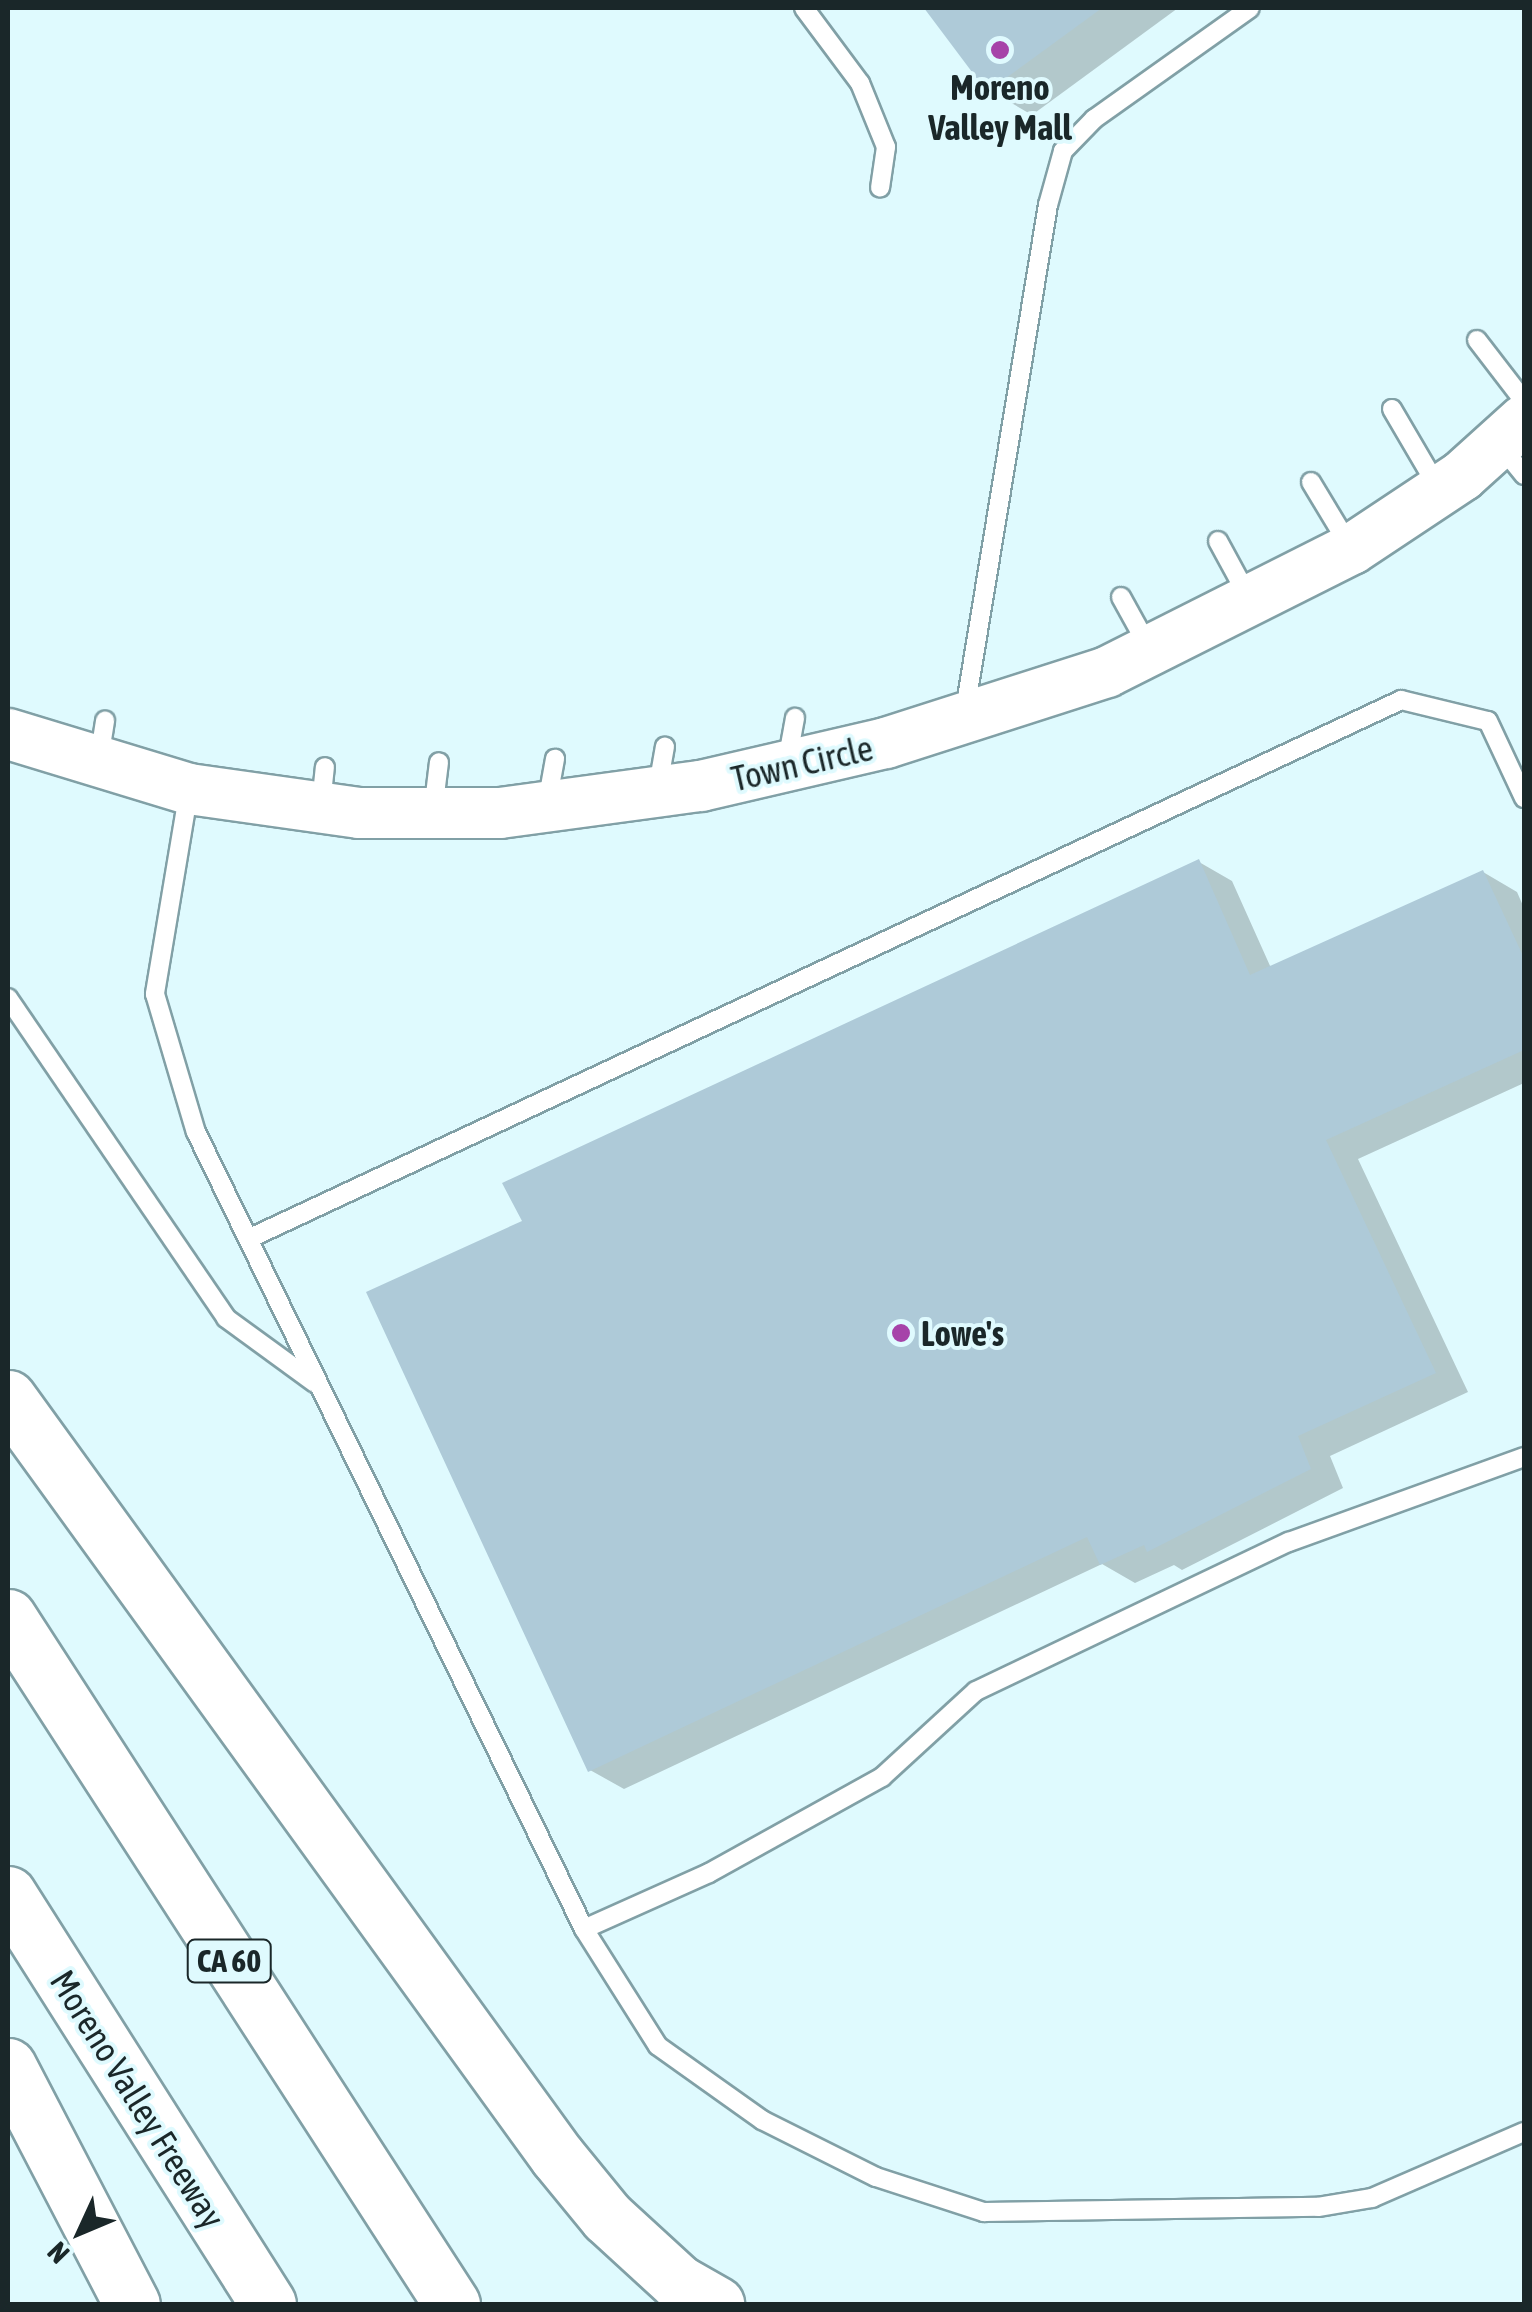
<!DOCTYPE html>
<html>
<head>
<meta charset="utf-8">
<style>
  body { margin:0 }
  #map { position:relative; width:1532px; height:2312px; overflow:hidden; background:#dffafe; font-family:"Asap Condensed",sans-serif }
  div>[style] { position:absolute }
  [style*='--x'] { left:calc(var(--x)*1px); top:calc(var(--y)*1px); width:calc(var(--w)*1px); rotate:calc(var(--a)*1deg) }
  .shadow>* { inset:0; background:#0003 }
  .building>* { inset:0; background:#aecad8 }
  .roads { filter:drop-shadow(2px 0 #81a0a6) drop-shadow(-2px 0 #81a0a6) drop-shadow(0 2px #81a0a6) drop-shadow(0 -2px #81a0a6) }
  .lane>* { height:18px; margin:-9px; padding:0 9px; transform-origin:9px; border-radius:9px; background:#fff }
  .secondary>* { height:50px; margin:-25px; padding:0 25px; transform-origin:25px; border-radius:25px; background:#fff }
  .highway>* { height:55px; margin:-27.5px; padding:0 27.5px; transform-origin:27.5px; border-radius:27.5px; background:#fff }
  .dots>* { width:28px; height:28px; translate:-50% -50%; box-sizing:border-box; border:5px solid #dffafe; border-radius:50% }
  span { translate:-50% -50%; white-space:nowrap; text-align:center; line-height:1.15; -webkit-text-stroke:8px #dffafe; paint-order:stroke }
  .shield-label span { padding:2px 8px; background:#dffafe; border:2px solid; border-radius:8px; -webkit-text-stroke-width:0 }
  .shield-label { font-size:32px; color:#1a2729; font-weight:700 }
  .poi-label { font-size:35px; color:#1a2729; font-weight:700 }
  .left { translate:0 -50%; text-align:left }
  .street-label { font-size:35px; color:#1a2729 }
  .frame { position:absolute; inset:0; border:10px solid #1a2729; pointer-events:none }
  .north { position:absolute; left:30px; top:2182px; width:100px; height:100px; -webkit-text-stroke:8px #dffafe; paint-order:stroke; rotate:226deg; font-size:28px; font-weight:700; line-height:40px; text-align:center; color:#1a2729 }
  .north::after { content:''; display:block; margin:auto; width:35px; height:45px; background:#1a2729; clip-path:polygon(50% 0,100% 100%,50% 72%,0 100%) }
</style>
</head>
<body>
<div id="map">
  <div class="shadow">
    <div style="clip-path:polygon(927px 8px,1178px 8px,1032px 115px,989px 90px)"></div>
    <div style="clip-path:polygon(1199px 862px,1232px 881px,1271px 968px,1483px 872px,1517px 892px,1524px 908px,1524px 1083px,1358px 1159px,1468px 1392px,1330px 1456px,1343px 1488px,1182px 1570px,1174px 1565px,1135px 1583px,1102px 1564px,624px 1789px,590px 1770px,525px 1223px)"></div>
  </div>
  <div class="building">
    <div style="clip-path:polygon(924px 8px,1102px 8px,987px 92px)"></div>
    <div style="clip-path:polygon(1199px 859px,1250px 975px,1483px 870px,1524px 958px,1524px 1050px,1326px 1140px,1436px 1373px,1298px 1436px,1311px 1469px,1147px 1552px,1144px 1545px,1100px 1565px,1087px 1537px,588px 1772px,366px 1292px,522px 1221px,502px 1183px)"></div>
  </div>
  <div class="roads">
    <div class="lane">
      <div style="--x:804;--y:8;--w:94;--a:53.3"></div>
      <div style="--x:860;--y:83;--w:69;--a:67.9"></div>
      <div style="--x:886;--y:147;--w:41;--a:98.3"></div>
      <div style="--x:1477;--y:340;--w:77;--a:52.4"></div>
      <div style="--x:1392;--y:409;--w:93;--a:59.6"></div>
      <div style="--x:1499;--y:444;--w:40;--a:51"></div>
      <div style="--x:1311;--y:482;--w:74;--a:58.9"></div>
      <div style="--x:1218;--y:541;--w:65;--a:61.5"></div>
      <div style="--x:1121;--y:597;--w:56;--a:61.1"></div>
      <div style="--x:965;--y:710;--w:512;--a:-80.67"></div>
      <div style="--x:1048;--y:205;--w:56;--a:-74.5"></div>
      <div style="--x:1063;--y:151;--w:45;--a:-45.9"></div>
      <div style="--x:1094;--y:119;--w:191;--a:-35.4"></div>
      <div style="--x:99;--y:759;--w:39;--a:-81"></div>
      <div style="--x:787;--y:762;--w:45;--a:-79.7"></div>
      <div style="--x:658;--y:786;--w:40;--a:-80"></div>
      <div style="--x:189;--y:790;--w:207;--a:99.5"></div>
      <div style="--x:155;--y:994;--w:144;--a:73.5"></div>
      <div style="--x:196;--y:1132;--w:886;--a:64.04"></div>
      <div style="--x:584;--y:1929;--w:138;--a:57.7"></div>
      <div style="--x:658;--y:2046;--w:128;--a:35.4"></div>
      <div style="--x:762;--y:2120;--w:127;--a:26.6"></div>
      <div style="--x:876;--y:2177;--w:114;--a:18"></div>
      <div style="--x:984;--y:2212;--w:334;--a:-0.9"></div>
      <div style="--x:1318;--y:2207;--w:55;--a:-9.5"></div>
      <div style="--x:1372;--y:2198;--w:166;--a:-23.5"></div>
      <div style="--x:547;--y:803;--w:45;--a:-79.7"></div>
      <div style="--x:321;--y:804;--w:37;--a:-84"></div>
      <div style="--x:433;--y:811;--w:49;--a:-83"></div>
      <div style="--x:8;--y:998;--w:387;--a:55.7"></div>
      <div style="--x:226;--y:1318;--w:110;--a:36.1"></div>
      <div style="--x:248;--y:1239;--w:1273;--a:-25.05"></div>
      <div style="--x:1401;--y:700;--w:89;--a:13.6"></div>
      <div style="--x:1488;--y:721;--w:85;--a:64.9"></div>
      <div style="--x:584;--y:1929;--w:137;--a:-24.1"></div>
      <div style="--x:709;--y:1873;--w:198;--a:-29"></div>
      <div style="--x:882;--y:1777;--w:127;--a:-42.5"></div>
      <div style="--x:976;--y:1691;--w:347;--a:-25.5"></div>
      <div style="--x:1289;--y:1542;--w:250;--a:-19.9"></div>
    </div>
    <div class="secondary">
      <div style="--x:8;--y:734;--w:189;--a:16.9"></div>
      <div style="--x:189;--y:789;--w:172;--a:8"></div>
      <div style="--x:359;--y:813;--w:141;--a:0"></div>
      <div style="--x:500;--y:813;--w:203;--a:-7.7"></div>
      <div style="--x:701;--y:786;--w:190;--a:-13.1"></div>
      <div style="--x:886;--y:743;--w:232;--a:-17.8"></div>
      <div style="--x:1107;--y:672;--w:274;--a:-26.7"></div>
      <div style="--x:1352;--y:549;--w:132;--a:-33.6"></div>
      <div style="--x:1462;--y:476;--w:84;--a:-42.1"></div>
    </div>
    <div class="highway">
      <div style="--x:8;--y:1398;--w:936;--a:54.09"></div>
      <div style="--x:557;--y:2156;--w:79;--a:50.7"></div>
      <div style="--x:607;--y:2217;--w:98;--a:42.5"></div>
      <div style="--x:679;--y:2283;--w:43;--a:29.6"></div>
      <div style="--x:8;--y:1617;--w:818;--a:57.13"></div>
      <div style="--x:8;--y:1894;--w:485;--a:57.6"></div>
      <div style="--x:8;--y:2066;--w:268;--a:62.5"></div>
    </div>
  </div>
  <div class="dots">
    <div style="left:1000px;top:50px;background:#a643a9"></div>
    <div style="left:901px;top:1333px;background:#a643a9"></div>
  </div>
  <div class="shield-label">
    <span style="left:229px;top:1961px">CA 60</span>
  </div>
  <div class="poi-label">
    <span style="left:1000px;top:107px">Moreno<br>Valley Mall</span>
    <span class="left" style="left:921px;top:1333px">Lowe's</span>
  </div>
  <div class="street-label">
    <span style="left:802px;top:763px;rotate:-13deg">Town Circle</span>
    <span style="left:138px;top:2099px;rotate:58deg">Moreno Valley Freeway</span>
  </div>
  <div class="frame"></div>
  <div class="north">N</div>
</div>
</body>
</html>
